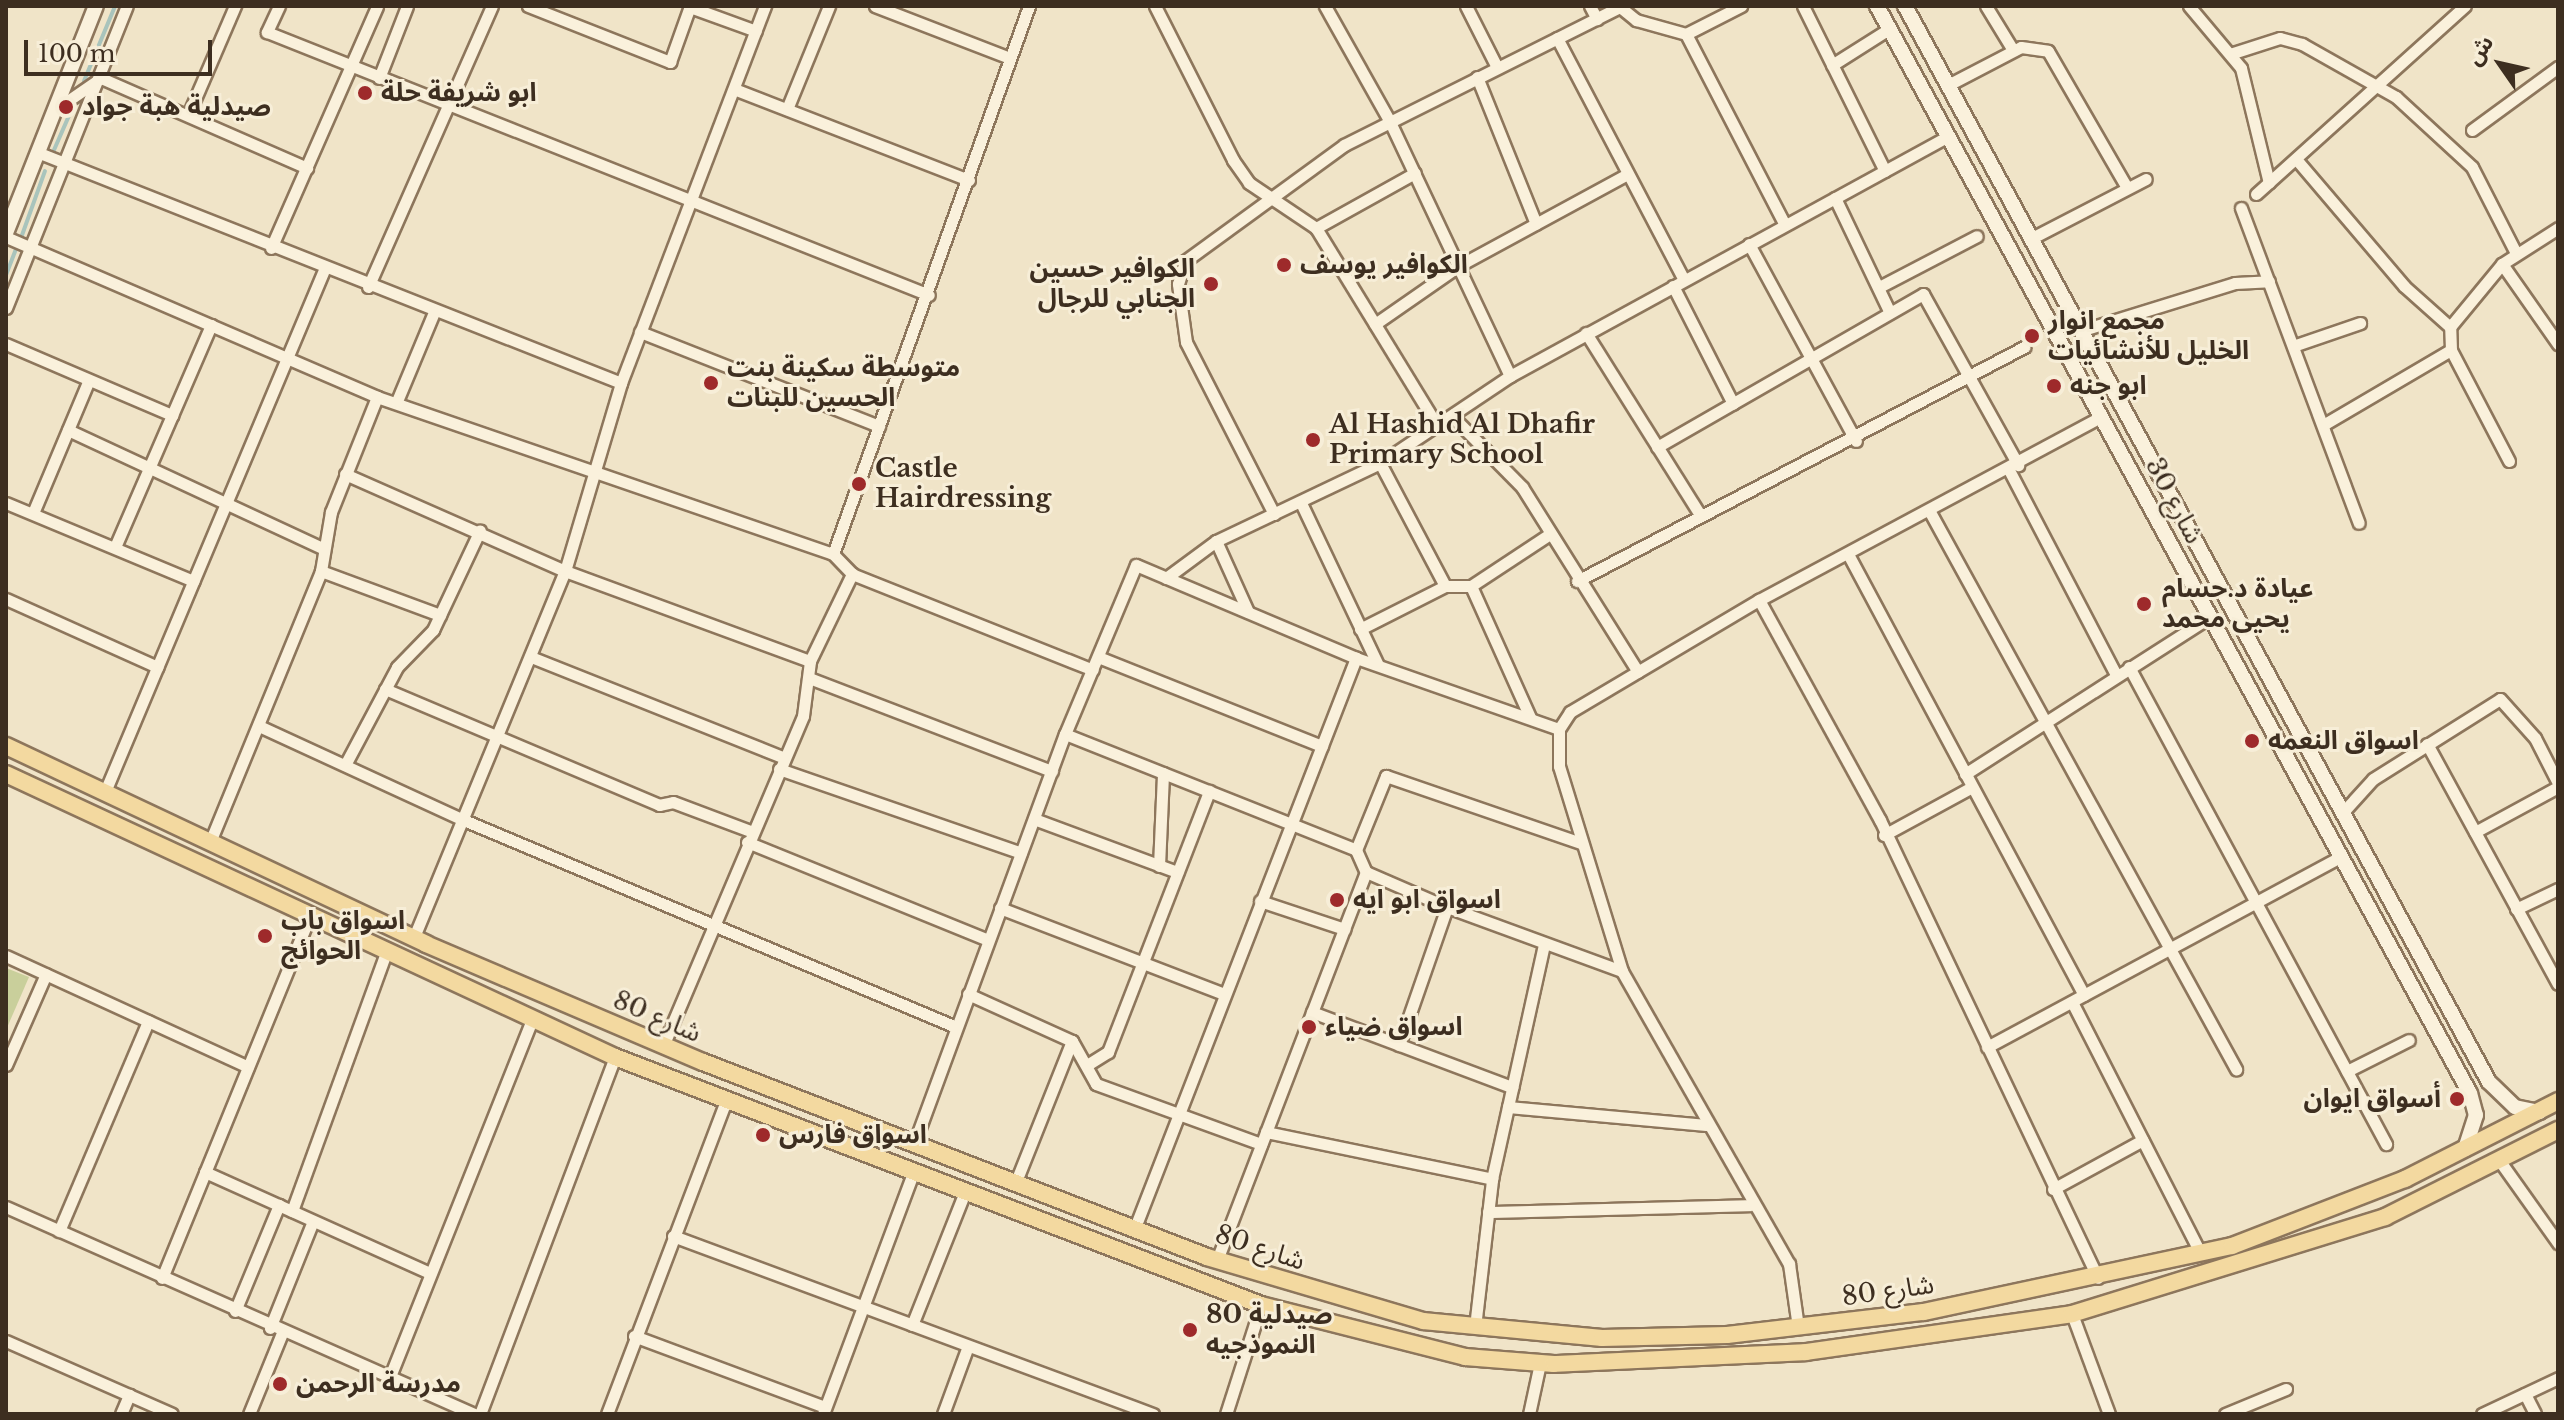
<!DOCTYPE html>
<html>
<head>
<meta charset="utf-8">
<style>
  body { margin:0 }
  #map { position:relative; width:2564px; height:1420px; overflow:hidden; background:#f0e4c8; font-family:"Libre Baskerville","Noto Sans Arabic",serif }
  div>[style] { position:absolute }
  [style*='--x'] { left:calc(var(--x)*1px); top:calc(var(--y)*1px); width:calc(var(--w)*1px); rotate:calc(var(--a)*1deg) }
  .green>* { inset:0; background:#c9cf9b }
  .stream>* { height:4px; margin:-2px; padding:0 2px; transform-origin:2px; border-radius:2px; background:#a9c4bc }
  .roads { filter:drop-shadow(2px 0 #8d765c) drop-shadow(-2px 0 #8d765c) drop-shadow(0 2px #8d765c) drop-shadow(0 -2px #8d765c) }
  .minor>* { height:11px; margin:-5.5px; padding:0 5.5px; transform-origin:5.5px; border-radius:5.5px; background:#faf1dc }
  .tertiary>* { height:14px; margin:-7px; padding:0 7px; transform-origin:7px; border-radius:7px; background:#faf1dc }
  .primary>* { height:16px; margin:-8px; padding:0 8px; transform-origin:8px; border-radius:8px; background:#f3d9a0 }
  .dots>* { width:22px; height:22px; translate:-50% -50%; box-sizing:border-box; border:4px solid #f7eed8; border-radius:50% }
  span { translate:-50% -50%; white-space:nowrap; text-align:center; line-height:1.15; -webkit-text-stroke:6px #f7eed8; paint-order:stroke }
  .poi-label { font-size:26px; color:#3d2e20; font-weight:700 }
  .left { translate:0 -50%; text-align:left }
  .right { translate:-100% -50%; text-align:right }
  .street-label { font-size:26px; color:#3d2e20 }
  .frame { position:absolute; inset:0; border:8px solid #3d2e20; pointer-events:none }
  .north { position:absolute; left:2460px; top:24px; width:80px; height:80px; -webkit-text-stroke:6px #f7eed8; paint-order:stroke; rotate:304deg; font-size:22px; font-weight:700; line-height:32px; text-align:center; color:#3d2e20 }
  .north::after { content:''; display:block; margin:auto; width:28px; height:36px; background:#3d2e20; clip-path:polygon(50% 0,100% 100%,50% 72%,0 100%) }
  .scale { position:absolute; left:24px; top:40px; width:188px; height:36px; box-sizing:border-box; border:4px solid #3d2e20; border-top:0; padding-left:10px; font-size:24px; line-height:28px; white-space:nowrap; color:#3d2e20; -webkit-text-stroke:6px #f7eed8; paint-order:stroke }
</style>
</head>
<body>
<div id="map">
  <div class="green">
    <div style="clip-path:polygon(6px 968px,29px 977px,6px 1030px)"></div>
  </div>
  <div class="stream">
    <div style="--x:84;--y:81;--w:81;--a:-67.5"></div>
    <div style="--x:54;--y:150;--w:52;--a:-66.4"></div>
    <div style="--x:21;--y:238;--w:71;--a:-70.3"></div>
    <div style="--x:6;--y:275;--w:26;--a:-69"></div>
  </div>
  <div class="roads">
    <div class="minor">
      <div style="--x:279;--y:6;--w:29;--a:115"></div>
      <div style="--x:267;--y:32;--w:712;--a:21.67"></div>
      <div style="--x:528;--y:6;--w:153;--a:21.5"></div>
      <div style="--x:670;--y:62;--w:59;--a:-70.3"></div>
      <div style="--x:875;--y:6;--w:142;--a:21.1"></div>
      <div style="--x:1155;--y:6;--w:173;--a:63.1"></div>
      <div style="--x:1233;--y:160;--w:28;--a:55"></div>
      <div style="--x:1249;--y:183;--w:81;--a:33.9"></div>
      <div style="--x:1316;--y:228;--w:233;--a:58.5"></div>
      <div style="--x:1325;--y:6;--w:133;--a:60.7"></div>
      <div style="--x:1390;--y:122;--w:281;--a:64.7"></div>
      <div style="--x:1466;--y:6;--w:68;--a:63.1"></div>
      <div style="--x:1590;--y:6;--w:15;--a:62"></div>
      <div style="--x:1803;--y:6;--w:184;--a:63.6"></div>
      <div style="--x:1986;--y:6;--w:52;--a:58.5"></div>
      <div style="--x:2189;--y:6;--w:81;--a:50"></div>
      <div style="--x:2241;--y:68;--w:118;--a:76.3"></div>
      <div style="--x:690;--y:7;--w:70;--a:20"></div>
      <div style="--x:1620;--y:7;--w:21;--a:39"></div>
      <div style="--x:1636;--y:20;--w:52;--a:15.6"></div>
      <div style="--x:1686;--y:34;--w:62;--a:-27"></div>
      <div style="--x:1686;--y:34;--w:215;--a:62.6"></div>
      <div style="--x:1557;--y:38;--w:273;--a:62.3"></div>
      <div style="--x:2233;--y:53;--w:49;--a:-17.7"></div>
      <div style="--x:2280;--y:38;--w:23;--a:15"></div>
      <div style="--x:2302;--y:44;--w:108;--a:29.4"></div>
      <div style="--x:2396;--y:97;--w:103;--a:42.6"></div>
      <div style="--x:2472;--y:167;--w:94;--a:62.9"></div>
      <div style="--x:1832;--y:65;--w:67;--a:-32.3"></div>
      <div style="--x:1477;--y:77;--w:158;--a:68.1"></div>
      <div style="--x:379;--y:78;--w:77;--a:-68.7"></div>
      <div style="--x:1948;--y:85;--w:82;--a:-27.5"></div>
      <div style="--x:2021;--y:47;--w:27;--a:8"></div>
      <div style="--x:2048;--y:51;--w:158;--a:60"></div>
      <div style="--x:734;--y:89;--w:252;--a:21.2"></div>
      <div style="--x:56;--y:109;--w:55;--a:-34.6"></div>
      <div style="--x:101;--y:78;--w:225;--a:23.6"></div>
      <div style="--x:787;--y:109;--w:111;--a:-67.8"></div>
      <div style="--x:188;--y:115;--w:119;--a:-66.7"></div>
      <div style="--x:2472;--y:130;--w:107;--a:-36.2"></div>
      <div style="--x:37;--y:152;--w:628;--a:21.58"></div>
      <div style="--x:2296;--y:159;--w:167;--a:49.6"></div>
      <div style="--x:2404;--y:286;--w:62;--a:41.7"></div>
      <div style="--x:2256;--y:194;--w:281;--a:-42"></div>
      <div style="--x:1835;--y:198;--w:127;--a:64.4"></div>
      <div style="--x:2241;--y:208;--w:336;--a:69.5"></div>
      <div style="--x:1316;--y:228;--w:113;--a:-29.1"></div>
      <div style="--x:6;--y:237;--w:404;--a:23.3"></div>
      <div style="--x:377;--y:397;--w:482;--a:19"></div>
      <div style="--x:833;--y:554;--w:28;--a:46"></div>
      <div style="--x:852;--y:574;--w:259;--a:21.7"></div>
      <div style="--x:2032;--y:238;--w:128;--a:-27.4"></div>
      <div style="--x:1749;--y:244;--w:224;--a:61.5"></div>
      <div style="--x:271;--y:248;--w:264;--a:-66.3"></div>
      <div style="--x:2502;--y:264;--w:98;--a:55"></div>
      <div style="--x:1673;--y:286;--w:132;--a:63"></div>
      <div style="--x:368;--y:287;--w:307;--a:-66.2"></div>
      <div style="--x:1879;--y:287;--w:110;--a:-27.5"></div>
      <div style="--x:6;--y:308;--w:325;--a:-68.2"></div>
      <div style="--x:1375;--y:324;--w:103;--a:-34.8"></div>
      <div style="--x:1460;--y:265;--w:187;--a:-28.5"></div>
      <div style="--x:2083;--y:330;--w:159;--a:-17.2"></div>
      <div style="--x:2235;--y:283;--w:34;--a:-3"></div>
      <div style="--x:640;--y:332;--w:257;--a:21.5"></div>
      <div style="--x:1586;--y:333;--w:216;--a:57.9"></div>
      <div style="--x:6;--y:344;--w:181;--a:23.2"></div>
      <div style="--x:2293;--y:346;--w:71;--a:-18.9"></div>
      <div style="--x:397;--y:401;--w:96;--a:-67.4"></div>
      <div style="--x:1452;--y:416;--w:100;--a:45.4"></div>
      <div style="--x:1522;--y:487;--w:218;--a:57.9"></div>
      <div style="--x:2323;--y:425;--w:148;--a:-30.4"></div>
      <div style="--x:68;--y:430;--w:282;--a:24.9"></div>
      <div style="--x:1657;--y:447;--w:307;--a:-29.9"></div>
      <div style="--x:1923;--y:294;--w:196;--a:60.9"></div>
      <div style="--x:2509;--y:461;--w:125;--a:-117.6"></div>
      <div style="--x:2451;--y:350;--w:23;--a:-92"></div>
      <div style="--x:2450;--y:327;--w:82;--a:-50.5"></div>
      <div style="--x:2502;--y:264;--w:67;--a:-32.7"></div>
      <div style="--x:1380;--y:463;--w:139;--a:62.1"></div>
      <div style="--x:2009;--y:470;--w:231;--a:62.4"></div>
      <div style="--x:345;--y:474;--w:240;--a:23.8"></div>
      <div style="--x:565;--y:571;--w:261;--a:20.2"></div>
      <div style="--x:6;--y:503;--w:203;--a:22.6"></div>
      <div style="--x:1302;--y:505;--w:177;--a:64.6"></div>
      <div style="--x:1930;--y:512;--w:636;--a:61.22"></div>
      <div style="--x:33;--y:513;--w:144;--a:-67.2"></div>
      <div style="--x:1274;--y:514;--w:193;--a:-117.1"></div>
      <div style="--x:1186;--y:342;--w:59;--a:-97.9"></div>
      <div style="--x:1178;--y:284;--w:24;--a:-73"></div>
      <div style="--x:1185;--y:261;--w:197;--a:-36.1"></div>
      <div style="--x:1344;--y:145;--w:311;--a:-26.6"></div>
      <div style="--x:1216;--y:541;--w:78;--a:65.7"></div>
      <div style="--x:115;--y:547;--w:242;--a:-66.6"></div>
      <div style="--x:833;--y:554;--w:582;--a:-70.32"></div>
      <div style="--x:1848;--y:554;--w:500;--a:61.85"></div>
      <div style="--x:321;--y:571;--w:127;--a:20.3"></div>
      <div style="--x:1166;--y:578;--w:62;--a:-36.5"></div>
      <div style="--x:1216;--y:541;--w:182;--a:-25.4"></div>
      <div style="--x:1380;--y:463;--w:156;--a:-33.8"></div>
      <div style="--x:1510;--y:376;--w:498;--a:-28.7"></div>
      <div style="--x:1577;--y:581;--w:505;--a:-27.63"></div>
      <div style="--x:1471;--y:586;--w:144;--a:65.8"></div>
      <div style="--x:6;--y:599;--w:166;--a:24.2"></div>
      <div style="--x:1759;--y:600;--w:251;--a:61.2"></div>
      <div style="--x:1880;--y:820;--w:507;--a:64.55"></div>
      <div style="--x:1360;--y:629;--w:95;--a:-26.8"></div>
      <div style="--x:1445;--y:586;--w:26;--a:0"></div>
      <div style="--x:1471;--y:586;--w:95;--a:-33.4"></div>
      <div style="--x:531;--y:657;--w:270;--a:21.7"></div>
      <div style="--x:1098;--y:657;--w:241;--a:21.7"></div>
      <div style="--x:2129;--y:667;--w:542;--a:61.68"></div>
      <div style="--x:812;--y:679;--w:257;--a:21"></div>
      <div style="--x:385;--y:689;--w:298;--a:22.9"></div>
      <div style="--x:659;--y:805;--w:14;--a:-12"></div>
      <div style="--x:673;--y:802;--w:85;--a:20.6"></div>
      <div style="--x:259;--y:726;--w:228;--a:24.7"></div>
      <div style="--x:466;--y:821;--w:532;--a:22.8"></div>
      <div style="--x:1065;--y:734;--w:313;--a:21.7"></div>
      <div style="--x:1356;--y:850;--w:24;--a:66"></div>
      <div style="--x:1366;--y:872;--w:88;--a:23.4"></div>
      <div style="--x:1447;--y:907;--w:186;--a:20.1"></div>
      <div style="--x:2427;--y:744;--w:273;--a:61.4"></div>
      <div style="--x:345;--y:765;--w:111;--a:-62"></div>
      <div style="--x:397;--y:667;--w:52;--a:-45.8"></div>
      <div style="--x:433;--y:630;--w:110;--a:-64.8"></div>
      <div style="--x:779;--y:769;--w:256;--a:19.1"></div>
      <div style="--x:1965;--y:774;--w:291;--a:-32.7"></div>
      <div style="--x:104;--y:794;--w:568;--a:-67.23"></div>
      <div style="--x:2344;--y:811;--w:43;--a:-47.8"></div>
      <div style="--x:2373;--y:779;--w:150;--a:-32.2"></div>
      <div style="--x:2500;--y:699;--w:52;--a:48.1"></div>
      <div style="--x:2535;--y:738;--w:51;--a:62.9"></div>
      <div style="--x:1034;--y:819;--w:153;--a:20.3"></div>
      <div style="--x:2475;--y:832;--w:94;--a:-28.5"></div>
      <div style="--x:1884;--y:835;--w:100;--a:-28.6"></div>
      <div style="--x:210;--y:842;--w:293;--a:-67.7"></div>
      <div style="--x:321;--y:571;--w:60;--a:-80.4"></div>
      <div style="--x:331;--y:512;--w:124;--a:-68.2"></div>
      <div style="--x:747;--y:842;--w:260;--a:22.1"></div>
      <div style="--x:1356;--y:850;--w:80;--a:-67.9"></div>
      <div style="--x:1386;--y:776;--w:206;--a:19"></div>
      <div style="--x:1159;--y:866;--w:93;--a:-87.5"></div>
      <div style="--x:1260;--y:901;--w:89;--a:18.4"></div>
      <div style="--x:1000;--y:908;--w:240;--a:21"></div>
      <div style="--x:2516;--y:909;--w:47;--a:-25.5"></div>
      <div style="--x:414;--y:937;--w:396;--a:-67.6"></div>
      <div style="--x:565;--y:571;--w:196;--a:-73.4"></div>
      <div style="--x:621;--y:383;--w:404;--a:-69.1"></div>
      <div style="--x:6;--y:956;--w:266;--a:24.6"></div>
      <div style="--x:968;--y:994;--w:114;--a:24.3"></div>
      <div style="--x:1072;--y:1041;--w:49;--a:60.8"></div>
      <div style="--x:1096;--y:1084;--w:176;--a:20"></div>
      <div style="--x:2072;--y:1002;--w:283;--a:62.9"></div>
      <div style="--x:1312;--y:1012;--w:214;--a:20.6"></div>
      <div style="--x:1399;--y:1045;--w:146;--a:-70.8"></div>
      <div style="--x:663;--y:1046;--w:358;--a:-67"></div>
      <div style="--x:803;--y:716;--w:55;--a:-82.7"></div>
      <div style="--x:810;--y:661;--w:97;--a:-64.2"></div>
      <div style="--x:1987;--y:1047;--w:401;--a:-28.3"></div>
      <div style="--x:6;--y:1065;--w:99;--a:-66.3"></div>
      <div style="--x:1087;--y:1065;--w:25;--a:-32"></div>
      <div style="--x:1108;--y:1052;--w:280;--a:-68.8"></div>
      <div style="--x:2347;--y:1071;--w:69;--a:-26.6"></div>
      <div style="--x:1508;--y:1107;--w:199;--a:5.2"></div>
      <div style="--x:1266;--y:1132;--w:231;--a:11.7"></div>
      <div style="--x:914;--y:1144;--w:437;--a:-69.8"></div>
      <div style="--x:1065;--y:734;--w:183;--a:-67.2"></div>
      <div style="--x:1136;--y:565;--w:239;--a:22.9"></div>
      <div style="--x:1356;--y:658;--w:215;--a:19.3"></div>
      <div style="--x:2499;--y:1160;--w:102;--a:54.6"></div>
      <div style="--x:205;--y:1172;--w:244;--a:24.2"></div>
      <div style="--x:1015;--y:1184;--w:154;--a:-68.3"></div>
      <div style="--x:2053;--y:1189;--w:102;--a:-28.6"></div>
      <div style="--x:6;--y:1207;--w:512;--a:23.86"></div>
      <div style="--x:292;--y:1211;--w:272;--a:-70"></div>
      <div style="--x:1488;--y:1212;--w:262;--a:-1.5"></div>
      <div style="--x:1134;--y:1230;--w:614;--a:-68.79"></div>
      <div style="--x:59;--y:1231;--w:228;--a:-67"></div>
      <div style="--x:673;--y:1236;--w:512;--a:20.35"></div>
      <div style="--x:1217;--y:1260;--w:416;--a:-69"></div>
      <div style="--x:162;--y:1278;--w:392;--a:-67.8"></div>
      <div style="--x:235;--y:1311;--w:115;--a:-67.5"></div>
      <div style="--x:2072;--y:1314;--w:107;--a:69.7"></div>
      <div style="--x:912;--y:1325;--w:143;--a:-68.3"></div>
      <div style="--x:1475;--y:1327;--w:149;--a:-83.4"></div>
      <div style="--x:1492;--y:1179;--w:240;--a:-77.5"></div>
      <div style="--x:1798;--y:1327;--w:64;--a:-98.1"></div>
      <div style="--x:1789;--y:1264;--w:337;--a:-119.7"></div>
      <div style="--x:1622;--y:971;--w:214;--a:-107.1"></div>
      <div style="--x:1559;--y:766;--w:37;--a:-90"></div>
      <div style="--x:1559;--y:729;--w:20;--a:-57"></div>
      <div style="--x:1570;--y:712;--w:220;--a:-30.7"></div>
      <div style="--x:1759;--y:600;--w:388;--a:-28.2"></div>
      <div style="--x:270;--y:1328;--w:115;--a:-68.1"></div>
      <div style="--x:634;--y:1336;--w:204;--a:20.4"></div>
      <div style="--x:6;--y:1341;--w:181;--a:23.7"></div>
      <div style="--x:389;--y:1379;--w:386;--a:-68.3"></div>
      <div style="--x:2525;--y:1394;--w:22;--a:63"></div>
      <div style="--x:121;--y:1414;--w:21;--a:-67"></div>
      <div style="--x:249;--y:1414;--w:87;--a:-67.8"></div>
      <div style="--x:480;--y:1414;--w:382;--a:-69.3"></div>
      <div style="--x:607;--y:1414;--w:336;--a:-69.2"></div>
      <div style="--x:823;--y:1414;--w:257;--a:-69.5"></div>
      <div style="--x:943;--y:1414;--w:72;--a:-69.8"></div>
      <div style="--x:1226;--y:1414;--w:114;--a:-72.2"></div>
      <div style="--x:1529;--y:1414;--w:52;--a:-77.8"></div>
      <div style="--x:2225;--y:1414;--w:66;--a:-22.3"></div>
      <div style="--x:2482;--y:1414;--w:84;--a:-25.3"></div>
    </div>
    <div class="tertiary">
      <div style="--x:1877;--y:6;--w:1238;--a:61.39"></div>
      <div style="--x:2470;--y:1093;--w:23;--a:75"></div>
      <div style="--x:2476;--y:1115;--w:36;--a:108"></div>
      <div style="--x:1905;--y:6;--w:1224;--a:61.51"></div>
      <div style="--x:2489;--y:1082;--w:36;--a:44"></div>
      <div style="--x:2515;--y:1107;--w:25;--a:12"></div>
      <div style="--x:6;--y:233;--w:244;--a:-68.4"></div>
    </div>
    <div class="primary">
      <div style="--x:6;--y:746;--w:464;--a:25.2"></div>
      <div style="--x:426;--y:944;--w:301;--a:23.1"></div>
      <div style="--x:703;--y:1062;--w:540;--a:21.15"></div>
      <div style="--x:1207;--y:1257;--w:225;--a:16.5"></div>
      <div style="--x:1423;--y:1321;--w:180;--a:5.4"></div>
      <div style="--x:1602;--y:1338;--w:125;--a:-1.4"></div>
      <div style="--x:1727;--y:1335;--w:198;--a:-6.7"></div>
      <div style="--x:1924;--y:1312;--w:315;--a:-12.1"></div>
      <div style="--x:2232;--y:1246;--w:186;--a:-21.2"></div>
      <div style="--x:2405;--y:1179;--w:172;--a:-27"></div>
      <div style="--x:6;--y:774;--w:672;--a:24.92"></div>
      <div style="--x:615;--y:1057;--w:692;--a:21"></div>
      <div style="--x:1261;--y:1305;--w:211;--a:14.3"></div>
      <div style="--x:1465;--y:1357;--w:89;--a:4.5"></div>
      <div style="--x:1554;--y:1364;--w:252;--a:-2.7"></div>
      <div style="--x:1806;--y:1352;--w:269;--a:-8.1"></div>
      <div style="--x:2072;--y:1314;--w:328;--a:-17.2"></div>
      <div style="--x:2385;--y:1217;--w:194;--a:-26.7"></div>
    </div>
  </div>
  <div class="dots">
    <div style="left:365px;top:93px;background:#9e2a2b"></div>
    <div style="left:66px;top:107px;background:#9e2a2b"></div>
    <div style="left:1284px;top:265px;background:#9e2a2b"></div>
    <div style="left:1211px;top:284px;background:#9e2a2b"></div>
    <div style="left:2032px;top:336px;background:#9e2a2b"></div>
    <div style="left:711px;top:383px;background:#9e2a2b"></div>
    <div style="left:2054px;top:386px;background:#9e2a2b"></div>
    <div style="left:1313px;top:440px;background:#9e2a2b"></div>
    <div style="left:859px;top:484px;background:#9e2a2b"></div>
    <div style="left:2144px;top:604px;background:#9e2a2b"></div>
    <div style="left:2252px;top:741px;background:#9e2a2b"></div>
    <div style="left:1337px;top:900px;background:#9e2a2b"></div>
    <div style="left:265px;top:936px;background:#9e2a2b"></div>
    <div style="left:1309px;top:1027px;background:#9e2a2b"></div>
    <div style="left:2457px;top:1099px;background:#9e2a2b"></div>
    <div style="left:763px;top:1135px;background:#9e2a2b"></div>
    <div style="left:1190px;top:1330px;background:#9e2a2b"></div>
    <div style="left:280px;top:1384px;background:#9e2a2b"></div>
  </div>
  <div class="poi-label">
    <span class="left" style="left:381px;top:93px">ابو شريفة حلة</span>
    <span class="left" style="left:82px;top:107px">صيدلية هبة جواد</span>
    <span class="left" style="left:1300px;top:265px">الكوافير يوسف</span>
    <span class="right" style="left:1195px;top:284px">الكوافير حسين<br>الجنابي للرجال</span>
    <span class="left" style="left:2048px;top:336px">مجمع انوار<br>الخليل للأنشائيات</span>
    <span class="left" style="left:727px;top:383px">متوسطة سكينة بنت<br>الحسين للبنات</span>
    <span class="left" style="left:2070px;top:386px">ابو جنه</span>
    <span class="left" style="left:1329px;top:440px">Al Hashid Al Dhafir<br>Primary School</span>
    <span class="left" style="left:875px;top:484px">Castle<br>Hairdressing</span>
    <span class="left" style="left:2162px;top:604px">عيادة د.حسام<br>يحيى محمد</span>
    <span class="left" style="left:2268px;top:741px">اسواق النعمه</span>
    <span class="left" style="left:1353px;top:900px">اسواق ابو ايه</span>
    <span class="left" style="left:281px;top:936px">اسواق باب<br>الحوائج</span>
    <span class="left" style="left:1325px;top:1027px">اسواق ضياء</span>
    <span class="right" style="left:2441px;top:1099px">أسواق ايوان</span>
    <span class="left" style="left:779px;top:1135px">اسواق فارس</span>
    <span class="left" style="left:1206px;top:1330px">صيدلية 80<br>النموذجيه</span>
    <span class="left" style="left:296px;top:1384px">مدرسة الرحمن</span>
  </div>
  <div class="street-label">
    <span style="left:2174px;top:501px;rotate:62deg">شارع 30</span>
    <span style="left:657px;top:1017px;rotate:23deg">شارع 80</span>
    <span style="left:1260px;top:1248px;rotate:18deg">شارع 80</span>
    <span style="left:1888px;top:1291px;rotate:-8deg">شارع 80</span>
  </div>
  <div class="frame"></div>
  <div class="north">ش</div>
  <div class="scale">100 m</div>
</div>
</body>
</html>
